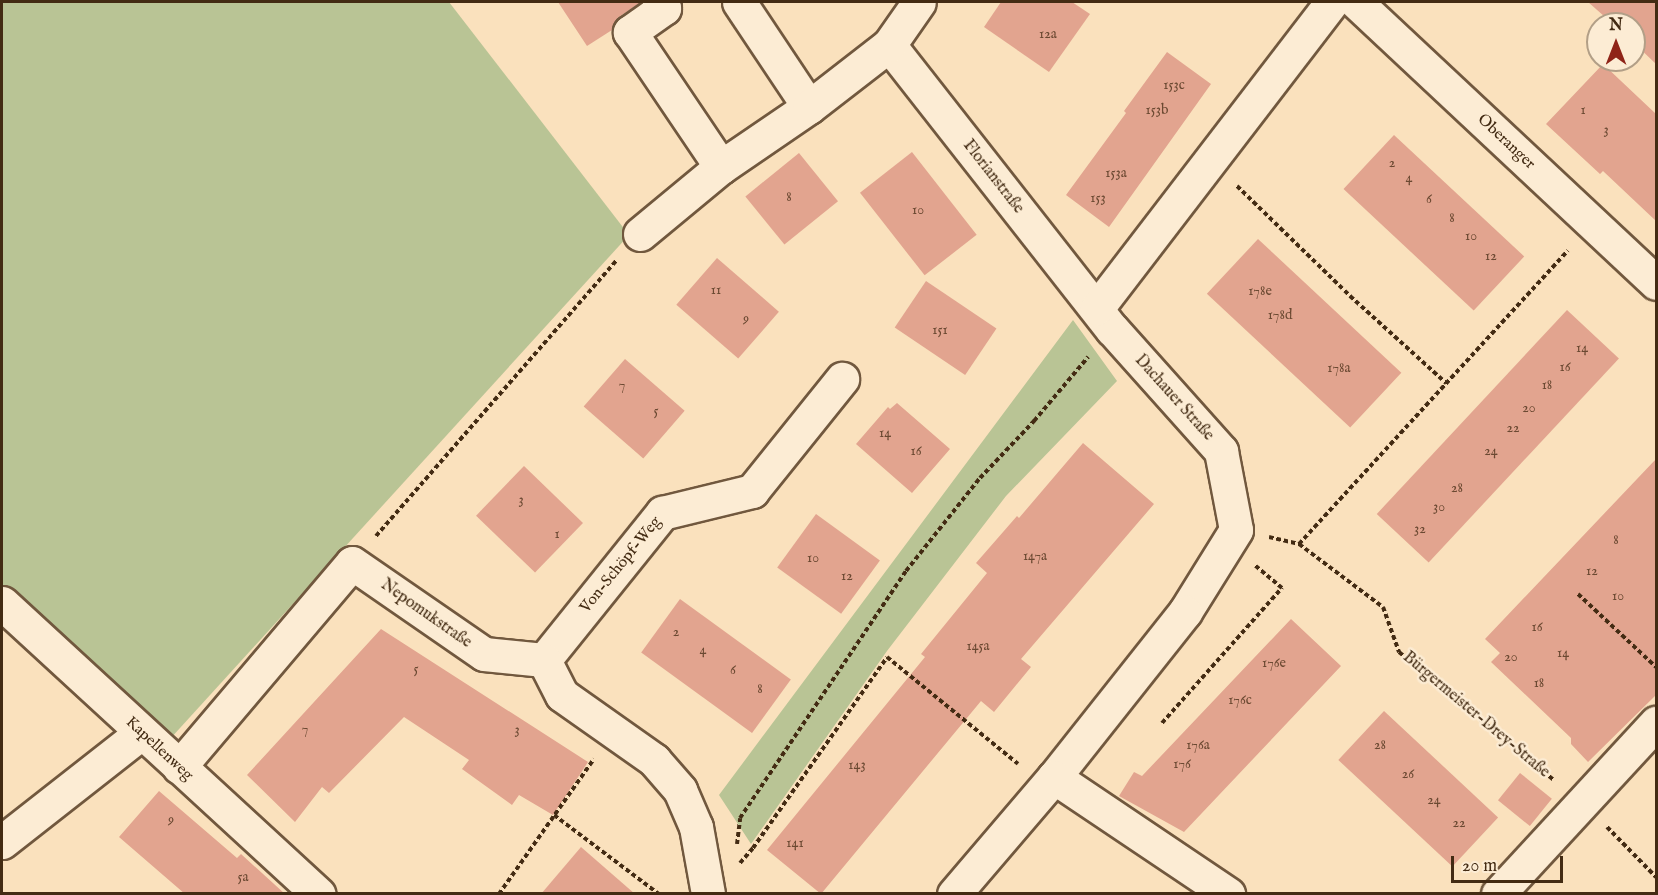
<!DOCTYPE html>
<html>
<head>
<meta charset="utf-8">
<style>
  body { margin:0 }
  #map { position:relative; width:1658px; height:895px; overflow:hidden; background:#fae1bd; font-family:"IM FELL English",serif }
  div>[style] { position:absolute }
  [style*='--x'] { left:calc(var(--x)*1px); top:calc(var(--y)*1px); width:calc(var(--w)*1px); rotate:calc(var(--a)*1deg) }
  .green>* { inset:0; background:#b9c495 }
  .building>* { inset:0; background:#e2a48f; transform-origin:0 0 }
  .path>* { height:4px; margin-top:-2px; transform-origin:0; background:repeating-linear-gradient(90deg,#432b13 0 4.5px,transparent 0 7.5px) }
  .roads { filter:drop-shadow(2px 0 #71583e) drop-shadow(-2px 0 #71583e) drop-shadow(0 2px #71583e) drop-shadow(0 -2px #71583e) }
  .minor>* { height:33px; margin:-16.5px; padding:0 16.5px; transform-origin:16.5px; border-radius:16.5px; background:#fcecd4 }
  span { translate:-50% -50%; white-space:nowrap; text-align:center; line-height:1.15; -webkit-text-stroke:5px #fcecd4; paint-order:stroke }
  .number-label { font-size:14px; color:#6b4932 }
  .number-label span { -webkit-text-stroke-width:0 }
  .street-label { font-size:16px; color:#432b13 }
  .frame { position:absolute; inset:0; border:3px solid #432b13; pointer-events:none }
  .north { position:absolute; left:1586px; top:12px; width:60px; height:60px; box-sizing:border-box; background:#fcecd4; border:2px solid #b29f87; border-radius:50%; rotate:0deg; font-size:16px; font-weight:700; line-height:24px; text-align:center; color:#432b13 }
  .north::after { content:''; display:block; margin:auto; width:21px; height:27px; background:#8f2418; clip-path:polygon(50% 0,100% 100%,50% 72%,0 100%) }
  .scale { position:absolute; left:1451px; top:856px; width:112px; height:27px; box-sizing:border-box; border:3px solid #432b13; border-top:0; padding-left:8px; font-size:18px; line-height:21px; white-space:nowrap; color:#432b13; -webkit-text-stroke:4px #fcecd4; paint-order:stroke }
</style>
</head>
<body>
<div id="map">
  <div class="green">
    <div style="clip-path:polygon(2px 2px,449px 2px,629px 235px,170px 739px,2px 585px)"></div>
    <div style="clip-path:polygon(1073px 320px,1117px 381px,1006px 496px,887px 651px,751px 844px,719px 795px)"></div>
  </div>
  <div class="building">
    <div style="clip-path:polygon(558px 2px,641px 2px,619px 17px,612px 30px,587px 46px)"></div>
    <div style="clip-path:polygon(1001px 2px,1072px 2px,1090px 14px,1049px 72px,984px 27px)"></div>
    <div style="clip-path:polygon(1588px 2px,1656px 2px,1656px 64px,1634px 43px,1634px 24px,1613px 24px)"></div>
    <div style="clip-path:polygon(1167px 52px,1211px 84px,1109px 227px,1066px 195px,1126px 113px,1124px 111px)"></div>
    <div style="clip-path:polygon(1603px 64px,1656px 114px,1656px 221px,1603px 171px,1600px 174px,1546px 124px)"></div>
    <div style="left:1394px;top:135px;width:178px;height:74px;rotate:43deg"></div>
    <div style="left:912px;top:152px;width:105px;height:66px;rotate:52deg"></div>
    <div style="left:799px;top:153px;width:62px;height:69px;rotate:51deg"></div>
    <div style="left:1258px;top:239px;width:196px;height:75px;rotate:43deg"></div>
    <div style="left:717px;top:258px;width:82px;height:62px;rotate:41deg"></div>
    <div style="left:926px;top:281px;width:85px;height:56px;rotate:34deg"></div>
    <div style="left:1567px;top:310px;width:71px;height:279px;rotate:43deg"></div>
    <div style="left:625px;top:359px;width:79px;height:63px;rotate:41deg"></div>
    <div style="clip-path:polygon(897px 403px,950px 449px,912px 493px,856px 444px,888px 407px,890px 409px)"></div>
    <div style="clip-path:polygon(1083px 443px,1154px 504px,1021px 659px,1031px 667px,994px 712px,981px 701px,821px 894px,767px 850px,925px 657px,921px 654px,987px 573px,976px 563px,1017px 516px,1019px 518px)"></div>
    <div style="clip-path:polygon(1656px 459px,1656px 695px,1588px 762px,1571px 744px,1571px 738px,1491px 662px,1500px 653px,1485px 639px)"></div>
    <div style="left:524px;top:466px;width:82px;height:69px;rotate:44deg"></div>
    <div style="left:816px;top:514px;width:79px;height:66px;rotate:36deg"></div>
    <div style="left:680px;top:599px;width:137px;height:66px;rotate:36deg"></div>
    <div style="clip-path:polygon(1291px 619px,1341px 666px,1184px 832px,1119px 796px,1134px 772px,1142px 776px)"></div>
    <div style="clip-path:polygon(381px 629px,588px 762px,553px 815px,519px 795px,512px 805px,462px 769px,469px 760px,404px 717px,329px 793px,322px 787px,295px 822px,247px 775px)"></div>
    <div style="left:1384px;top:711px;width:156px;height:67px;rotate:43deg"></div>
    <div style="left:1520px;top:773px;width:41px;height:35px;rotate:39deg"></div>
    <div style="clip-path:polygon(159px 791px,237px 858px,241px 854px,285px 894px,185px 894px,119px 837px)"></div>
    <div style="clip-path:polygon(581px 847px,635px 894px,541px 894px)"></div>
  </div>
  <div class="path">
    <div style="--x:1237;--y:186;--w:158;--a:44.2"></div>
    <div style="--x:1350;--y:296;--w:130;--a:42.2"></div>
    <div style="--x:376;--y:536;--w:365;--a:-48.9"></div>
    <div style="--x:1269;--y:537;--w:31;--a:13"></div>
    <div style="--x:1299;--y:544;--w:105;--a:36.9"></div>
    <div style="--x:1383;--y:607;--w:48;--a:70.4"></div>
    <div style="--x:1399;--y:652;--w:202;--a:39.6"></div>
    <div style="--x:1299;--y:544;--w:398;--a:-47.5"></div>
    <div style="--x:1578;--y:594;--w:107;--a:43.1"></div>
    <div style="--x:1162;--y:723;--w:181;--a:-48.4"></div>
    <div style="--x:1282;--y:588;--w:35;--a:-140"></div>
    <div style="--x:554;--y:815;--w:131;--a:37"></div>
    <div style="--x:1607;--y:827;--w:70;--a:45.6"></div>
    <div style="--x:737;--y:844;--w:26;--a:-83"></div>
    <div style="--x:740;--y:818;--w:298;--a:-56.1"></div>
    <div style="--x:906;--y:571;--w:119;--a:-51.5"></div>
    <div style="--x:980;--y:478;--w:79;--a:-46.5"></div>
    <div style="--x:1034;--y:421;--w:84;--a:-49.8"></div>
    <div style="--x:740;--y:863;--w:20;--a:-49"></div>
    <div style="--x:753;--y:848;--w:233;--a:-54.9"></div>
    <div style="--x:887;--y:657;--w:169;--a:39.2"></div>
    <div style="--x:499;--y:894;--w:165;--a:-54.9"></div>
  </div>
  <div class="roads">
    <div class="minor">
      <div style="--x:659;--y:2;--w:8;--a:50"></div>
      <div style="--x:664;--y:8;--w:42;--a:144.8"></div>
      <div style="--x:630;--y:32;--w:163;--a:56"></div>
      <div style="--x:739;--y:2;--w:126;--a:56.3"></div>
      <div style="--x:1356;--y:2;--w:411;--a:43.1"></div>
      <div style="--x:889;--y:45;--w:361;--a:51.9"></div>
      <div style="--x:1112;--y:329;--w:164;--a:48.2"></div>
      <div style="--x:1221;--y:451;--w:80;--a:79.2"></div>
      <div style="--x:1236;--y:530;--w:97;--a:121.9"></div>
      <div style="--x:1185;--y:612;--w:211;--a:128.4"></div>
      <div style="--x:1054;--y:777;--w:154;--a:130.5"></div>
      <div style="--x:640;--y:234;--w:105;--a:-39.6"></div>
      <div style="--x:721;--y:167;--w:107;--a:-34.3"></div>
      <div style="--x:809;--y:107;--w:101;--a:-37.8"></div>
      <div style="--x:889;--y:45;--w:52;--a:-55.1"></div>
      <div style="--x:1097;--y:308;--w:386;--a:-52.5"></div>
      <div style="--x:2;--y:603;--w:430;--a:42.6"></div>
      <div style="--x:544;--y:660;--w:189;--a:-51.2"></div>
      <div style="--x:662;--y:513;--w:93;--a:-13.7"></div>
      <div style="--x:752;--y:491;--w:144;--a:-51.2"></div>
      <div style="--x:179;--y:767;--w:267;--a:-49.7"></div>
      <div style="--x:352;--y:563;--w:160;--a:34.6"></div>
      <div style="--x:484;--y:654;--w:60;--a:5.7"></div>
      <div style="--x:544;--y:660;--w:39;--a:63"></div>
      <div style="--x:562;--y:695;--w:113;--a:35.2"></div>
      <div style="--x:654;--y:760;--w:40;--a:49"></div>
      <div style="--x:680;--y:790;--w:40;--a:66.6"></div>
      <div style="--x:696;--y:827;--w:68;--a:79.8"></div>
      <div style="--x:1054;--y:777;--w:210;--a:33.9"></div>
      <div style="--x:2;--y:842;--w:177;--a:-38.1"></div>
      <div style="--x:1498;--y:894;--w:233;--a:-47.3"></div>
    </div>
  </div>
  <div class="number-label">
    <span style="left:1048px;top:34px">12a</span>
    <span style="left:1174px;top:85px">153c</span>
    <span style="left:1157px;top:110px">153b</span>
    <span style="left:1583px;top:110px">1</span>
    <span style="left:1606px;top:130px">3</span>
    <span style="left:1392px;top:163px">2</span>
    <span style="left:1116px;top:173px">153a</span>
    <span style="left:1409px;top:178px">4</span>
    <span style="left:789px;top:197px">8</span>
    <span style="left:1098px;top:198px">153</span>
    <span style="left:1429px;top:199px">6</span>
    <span style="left:918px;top:210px">10</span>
    <span style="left:1452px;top:218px">8</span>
    <span style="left:1471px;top:236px">10</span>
    <span style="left:1491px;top:256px">12</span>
    <span style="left:716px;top:290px">11</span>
    <span style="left:1260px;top:291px">178e</span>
    <span style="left:1280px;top:315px">178d</span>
    <span style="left:746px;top:319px">9</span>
    <span style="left:940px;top:330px">151</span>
    <span style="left:1582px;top:348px">14</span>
    <span style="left:1565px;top:367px">16</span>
    <span style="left:1339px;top:368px">178a</span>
    <span style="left:622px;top:385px">7</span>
    <span style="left:1547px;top:385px">18</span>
    <span style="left:1529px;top:408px">20</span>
    <span style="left:656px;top:411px">5</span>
    <span style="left:1513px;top:428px">22</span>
    <span style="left:885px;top:433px">14</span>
    <span style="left:916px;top:451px">16</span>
    <span style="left:1491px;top:451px">24</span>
    <span style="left:1457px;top:488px">28</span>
    <span style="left:521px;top:500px">3</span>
    <span style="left:1439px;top:507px">30</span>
    <span style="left:1420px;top:529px">32</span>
    <span style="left:557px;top:534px">1</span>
    <span style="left:1616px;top:540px">8</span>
    <span style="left:1035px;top:556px">147a</span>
    <span style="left:813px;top:558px">10</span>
    <span style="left:1592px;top:571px">12</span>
    <span style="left:847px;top:576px">12</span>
    <span style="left:1618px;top:596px">10</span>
    <span style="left:1537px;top:627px">16</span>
    <span style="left:676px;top:632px">2</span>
    <span style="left:978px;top:646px">145a</span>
    <span style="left:703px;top:650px">4</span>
    <span style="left:1563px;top:653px">14</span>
    <span style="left:1511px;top:657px">20</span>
    <span style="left:1274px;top:663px">176e</span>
    <span style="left:416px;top:669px">5</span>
    <span style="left:733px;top:670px">6</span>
    <span style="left:1539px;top:683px">18</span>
    <span style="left:760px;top:689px">8</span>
    <span style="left:1240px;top:700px">176c</span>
    <span style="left:305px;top:729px">7</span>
    <span style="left:517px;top:730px">3</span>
    <span style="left:1198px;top:745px">176a</span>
    <span style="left:1380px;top:745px">28</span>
    <span style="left:1182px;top:764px">176</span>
    <span style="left:857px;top:765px">143</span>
    <span style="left:1408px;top:774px">26</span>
    <span style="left:1434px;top:800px">24</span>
    <span style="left:171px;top:820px">9</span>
    <span style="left:1459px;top:823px">22</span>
    <span style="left:795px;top:843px">141</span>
    <span style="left:243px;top:877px">5a</span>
  </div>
  <div class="street-label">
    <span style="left:1506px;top:142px;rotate:43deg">Oberanger</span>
    <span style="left:993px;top:177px;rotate:52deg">Florianstraße</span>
    <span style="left:1174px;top:398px;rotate:48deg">Dachauer Straße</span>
    <span style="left:621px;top:565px;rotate:-51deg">Von-Schöpf-Weg</span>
    <span style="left:426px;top:614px;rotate:35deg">Nepomukstraße</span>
    <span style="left:1476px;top:715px;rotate:40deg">Bürgermeister-Drey-Straße</span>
    <span style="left:159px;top:749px;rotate:43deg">Kapellenweg</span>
  </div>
  <div class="frame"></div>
  <div class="north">N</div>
  <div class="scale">20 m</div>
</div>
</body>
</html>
